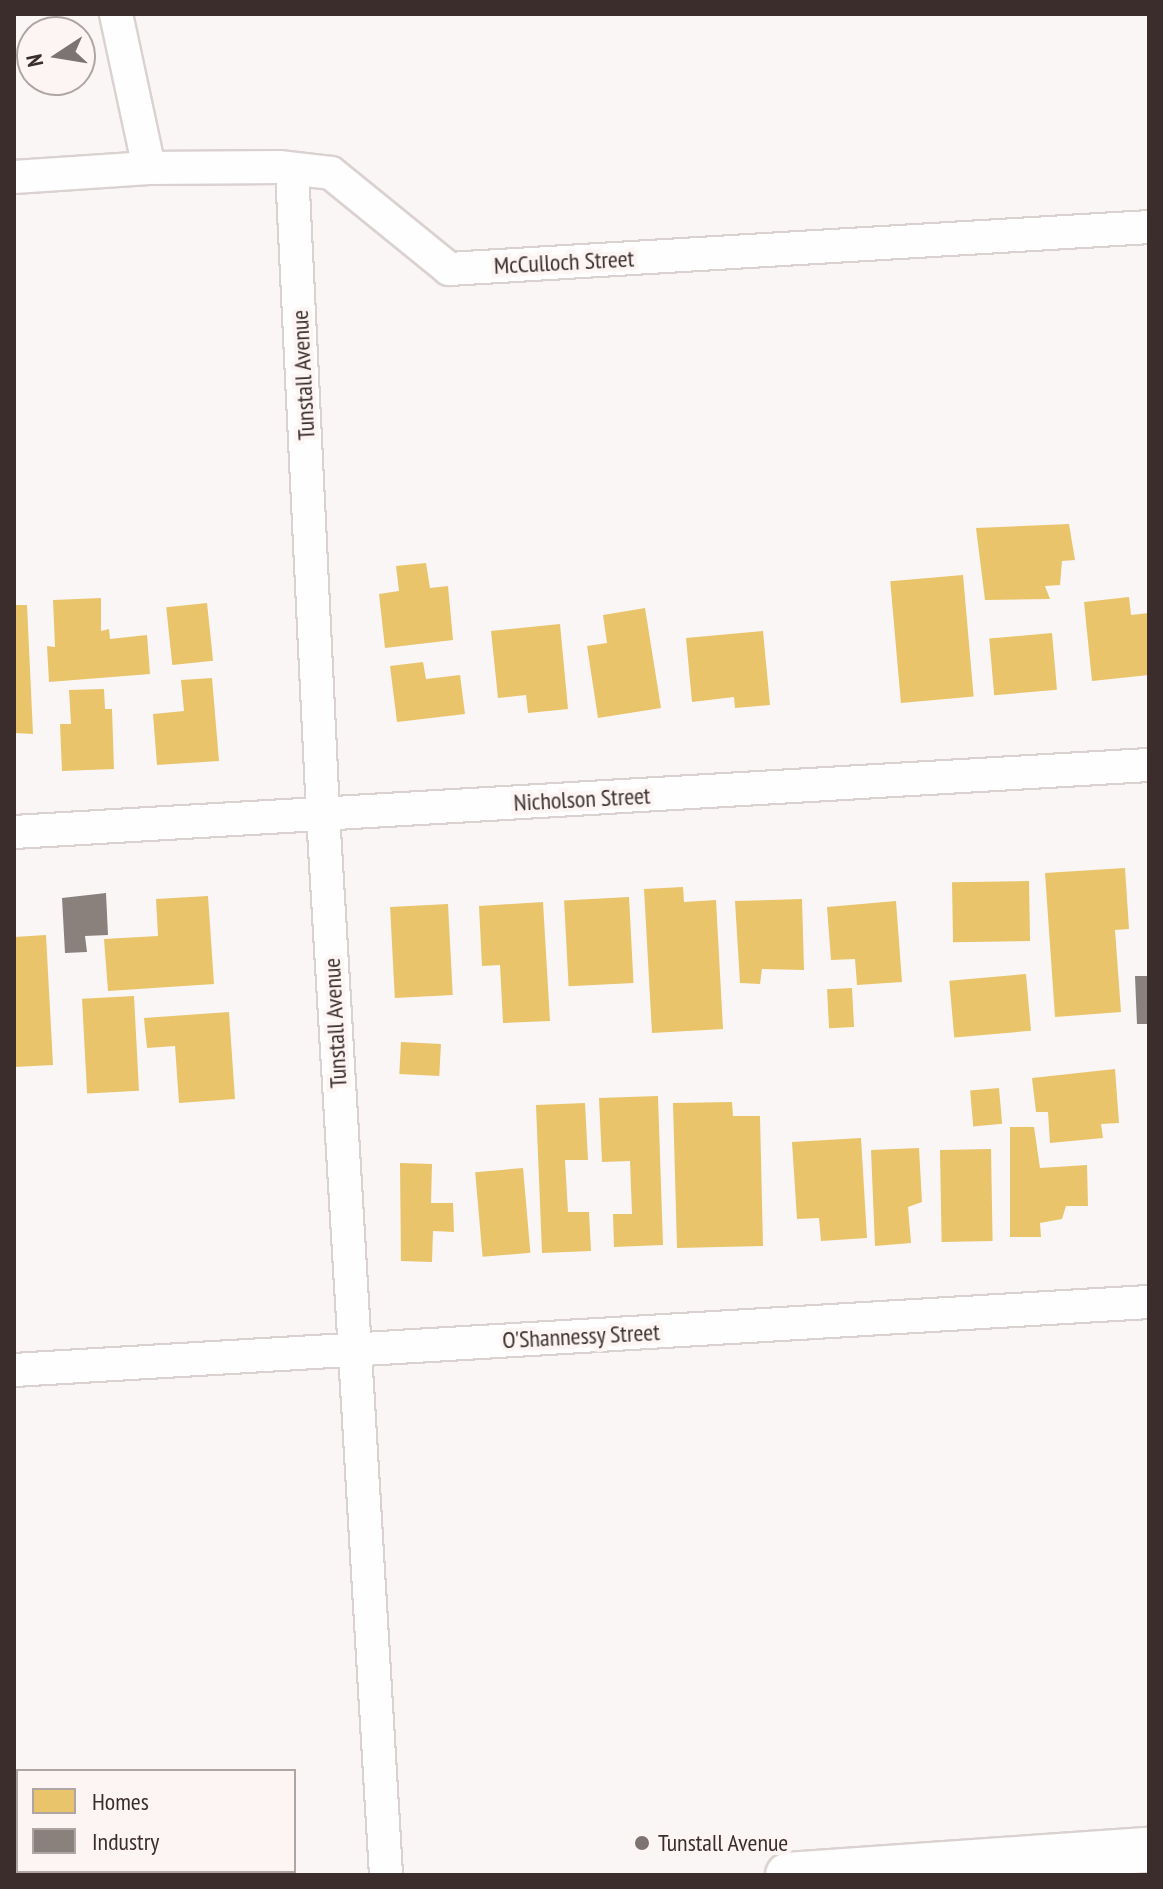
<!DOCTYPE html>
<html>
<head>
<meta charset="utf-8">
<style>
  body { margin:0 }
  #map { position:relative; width:1163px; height:1889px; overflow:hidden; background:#faf6f6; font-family:"PT Sans Narrow",sans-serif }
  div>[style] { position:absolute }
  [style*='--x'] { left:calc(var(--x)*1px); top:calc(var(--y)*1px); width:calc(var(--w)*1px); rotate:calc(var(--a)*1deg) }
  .homes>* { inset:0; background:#e9c46a; transform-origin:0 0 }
  .industry>* { inset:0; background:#8a817c }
  .roads { filter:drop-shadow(2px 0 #dad2d1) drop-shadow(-2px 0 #dad2d1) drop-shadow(0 2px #dad2d1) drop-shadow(0 -2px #dad2d1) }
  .street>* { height:32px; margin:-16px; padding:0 16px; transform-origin:16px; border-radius:16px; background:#fefefe }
  .highway>* { height:44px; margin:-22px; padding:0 22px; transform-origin:22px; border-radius:22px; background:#fefefe }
  .dots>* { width:22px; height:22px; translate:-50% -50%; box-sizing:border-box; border:4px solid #fcf5f4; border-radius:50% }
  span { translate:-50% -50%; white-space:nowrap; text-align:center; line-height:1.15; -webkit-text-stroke:8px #fcf5f4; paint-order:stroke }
  .street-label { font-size:24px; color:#3a2d2c }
  .poi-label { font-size:24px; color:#3a2d2c }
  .left { translate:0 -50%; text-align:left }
  .frame { position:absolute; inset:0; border:16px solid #3a2d2c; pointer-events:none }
  .legend { position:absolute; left:16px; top:1769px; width:280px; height:104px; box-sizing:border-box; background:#fcf5f4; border:2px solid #aea5a4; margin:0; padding:10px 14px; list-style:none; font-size:24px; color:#3a2d2c }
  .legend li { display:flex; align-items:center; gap:16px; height:40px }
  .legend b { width:40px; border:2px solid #aea5a4 }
  .north { position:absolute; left:16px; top:16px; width:80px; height:80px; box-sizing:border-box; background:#fcf5f4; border:2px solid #aea5a4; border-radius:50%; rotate:258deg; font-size:22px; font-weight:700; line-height:32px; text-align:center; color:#3a2d2c }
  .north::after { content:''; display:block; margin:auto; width:28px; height:36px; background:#7d7373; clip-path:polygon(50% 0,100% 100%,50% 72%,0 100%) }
</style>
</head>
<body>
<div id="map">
  <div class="homes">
    <div style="clip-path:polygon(1069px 524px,1075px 560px,1062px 561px,1060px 585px,1045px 586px,1050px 599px,985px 600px,976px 528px)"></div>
    <div style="clip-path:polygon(426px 563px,430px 588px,448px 586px,453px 640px,385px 648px,379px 594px,399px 591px,396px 566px)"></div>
    <div style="left:963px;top:575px;width:122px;height:73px;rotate:85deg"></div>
    <div style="clip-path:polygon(1129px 597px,1131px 615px,1149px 613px,1149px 675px,1092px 681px,1084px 602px)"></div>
    <div style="clip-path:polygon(101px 598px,101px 631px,109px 629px,110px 639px,147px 635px,150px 674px,49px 682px,47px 646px,55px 647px,53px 600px)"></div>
    <div style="left:207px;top:603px;width:58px;height:41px;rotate:84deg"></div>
    <div style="clip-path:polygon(14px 605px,27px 605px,33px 734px,14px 733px)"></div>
    <div style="clip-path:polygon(645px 608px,661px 708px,598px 718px,587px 646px,607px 643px,603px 615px)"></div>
    <div style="clip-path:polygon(560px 624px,568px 709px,528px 713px,526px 695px,498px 698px,491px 631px)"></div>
    <div style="clip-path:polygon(763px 631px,770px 705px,735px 708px,734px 697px,692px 702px,686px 638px)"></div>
    <div style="left:1052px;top:633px;width:57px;height:63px;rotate:85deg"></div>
    <div style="clip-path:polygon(423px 662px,426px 679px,460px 675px,465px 714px,397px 722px,390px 666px)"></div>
    <div style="clip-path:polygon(212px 678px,219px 761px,157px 765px,153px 714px,184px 711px,181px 680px)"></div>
    <div style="clip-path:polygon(104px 689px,105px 709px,112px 709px,114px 769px,62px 771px,60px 724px,71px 724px,69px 690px)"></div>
    <div style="clip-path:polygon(1125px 868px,1129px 929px,1115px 930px,1121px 1012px,1055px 1017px,1045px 873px)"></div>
    <div style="left:1029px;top:881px;width:60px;height:77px;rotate:89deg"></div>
    <div style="clip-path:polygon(683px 887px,684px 902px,716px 900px,723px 1029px,652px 1033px,644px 889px)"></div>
    <div style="clip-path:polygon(208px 896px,214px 984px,108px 991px,104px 939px,158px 936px,156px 899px)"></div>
    <div style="left:629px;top:897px;width:86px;height:65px;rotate:87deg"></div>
    <div style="clip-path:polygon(802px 899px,804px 970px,762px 969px,760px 984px,740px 983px,735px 901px)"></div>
    <div style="clip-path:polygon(896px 901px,902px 982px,857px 985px,855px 959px,831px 960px,827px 907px)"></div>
    <div style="clip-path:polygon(543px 902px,550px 1021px,503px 1023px,500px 965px,482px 966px,479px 906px)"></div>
    <div style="left:448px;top:904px;width:91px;height:58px;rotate:87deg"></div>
    <div style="clip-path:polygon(46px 935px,53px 1065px,14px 1067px,14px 937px)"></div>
    <div style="left:1026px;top:974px;width:57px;height:77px;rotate:85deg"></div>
    <div style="left:852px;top:988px;width:39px;height:25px;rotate:87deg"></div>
    <div style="left:134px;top:996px;width:95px;height:52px;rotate:87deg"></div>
    <div style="clip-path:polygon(229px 1012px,235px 1099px,179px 1103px,175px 1046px,147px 1048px,144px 1018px)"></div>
    <div style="left:401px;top:1042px;width:40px;height:32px;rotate:3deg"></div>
    <div style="clip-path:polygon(1115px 1069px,1119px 1123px,1101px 1124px,1103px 1138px,1050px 1143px,1048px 1112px,1036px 1112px,1032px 1078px)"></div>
    <div style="left:999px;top:1088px;width:36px;height:29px;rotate:85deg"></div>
    <div style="clip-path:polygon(658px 1096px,663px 1245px,614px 1247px,613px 1214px,632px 1214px,630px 1161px,602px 1162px,599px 1098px)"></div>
    <div style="clip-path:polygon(732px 1102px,733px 1116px,760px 1116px,763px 1246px,677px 1248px,673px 1103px)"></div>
    <div style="clip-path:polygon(585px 1103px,588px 1160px,565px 1160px,568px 1212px,589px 1212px,591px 1251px,542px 1253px,536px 1105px)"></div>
    <div style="clip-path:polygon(1010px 1127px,1034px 1127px,1040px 1168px,1087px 1165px,1088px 1206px,1066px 1206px,1062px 1219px,1040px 1223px,1041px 1237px,1010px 1237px)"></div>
    <div style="clip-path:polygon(861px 1138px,867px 1238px,821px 1241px,819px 1218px,797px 1219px,792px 1142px)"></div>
    <div style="clip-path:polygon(919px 1148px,922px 1202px,908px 1207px,911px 1243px,875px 1246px,871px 1150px)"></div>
    <div style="left:991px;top:1149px;width:92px;height:51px;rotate:89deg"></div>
    <div style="clip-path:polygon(400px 1163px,432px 1164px,431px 1203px,453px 1203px,454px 1232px,433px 1231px,432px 1262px,401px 1261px)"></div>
    <div style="left:523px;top:1168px;width:85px;height:48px;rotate:85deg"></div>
  </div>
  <div class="industry">
    <div style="clip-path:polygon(106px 893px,108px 935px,85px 936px,87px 952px,65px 953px,62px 898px)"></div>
    <div style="clip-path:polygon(1135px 976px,1149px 976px,1149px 1024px,1137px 1024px)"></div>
  </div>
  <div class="roads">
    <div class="street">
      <div style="--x:116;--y:14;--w:157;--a:77.9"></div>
      <div style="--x:292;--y:170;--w:645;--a:87.24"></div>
      <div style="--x:323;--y:814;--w:1063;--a:86.6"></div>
      <div style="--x:14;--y:177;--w:135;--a:-3.8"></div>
      <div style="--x:149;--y:168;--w:130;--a:-0.4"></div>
      <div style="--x:279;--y:167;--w:52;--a:6.6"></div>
      <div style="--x:331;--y:173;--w:152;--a:39.1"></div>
      <div style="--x:449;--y:269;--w:701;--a:-3.43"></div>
      <div style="--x:14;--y:832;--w:1137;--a:-3.38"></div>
      <div style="--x:14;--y:1370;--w:1137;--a:-3.43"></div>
    </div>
    <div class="highway">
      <div style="--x:788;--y:1875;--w:362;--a:-4"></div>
    </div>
  </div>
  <div class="dots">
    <div style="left:642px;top:1843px;background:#7d7373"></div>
  </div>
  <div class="street-label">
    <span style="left:564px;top:262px;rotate:-3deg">McCulloch Street</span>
    <span style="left:303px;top:375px;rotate:-93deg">Tunstall Avenue</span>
    <span style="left:582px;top:799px;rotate:-3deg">Nicholson Street</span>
    <span style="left:335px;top:1023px;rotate:-93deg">Tunstall Avenue</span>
    <span style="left:581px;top:1336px;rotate:-3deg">O'Shannessy Street</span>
  </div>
  <div class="poi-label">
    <span class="left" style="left:658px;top:1843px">Tunstall Avenue</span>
  </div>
  <div class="frame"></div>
  <ul class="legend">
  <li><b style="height:22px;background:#e9c46a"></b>Homes</li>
  <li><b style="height:22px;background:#8a817c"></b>Industry</li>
  </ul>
  <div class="north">N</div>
</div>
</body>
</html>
